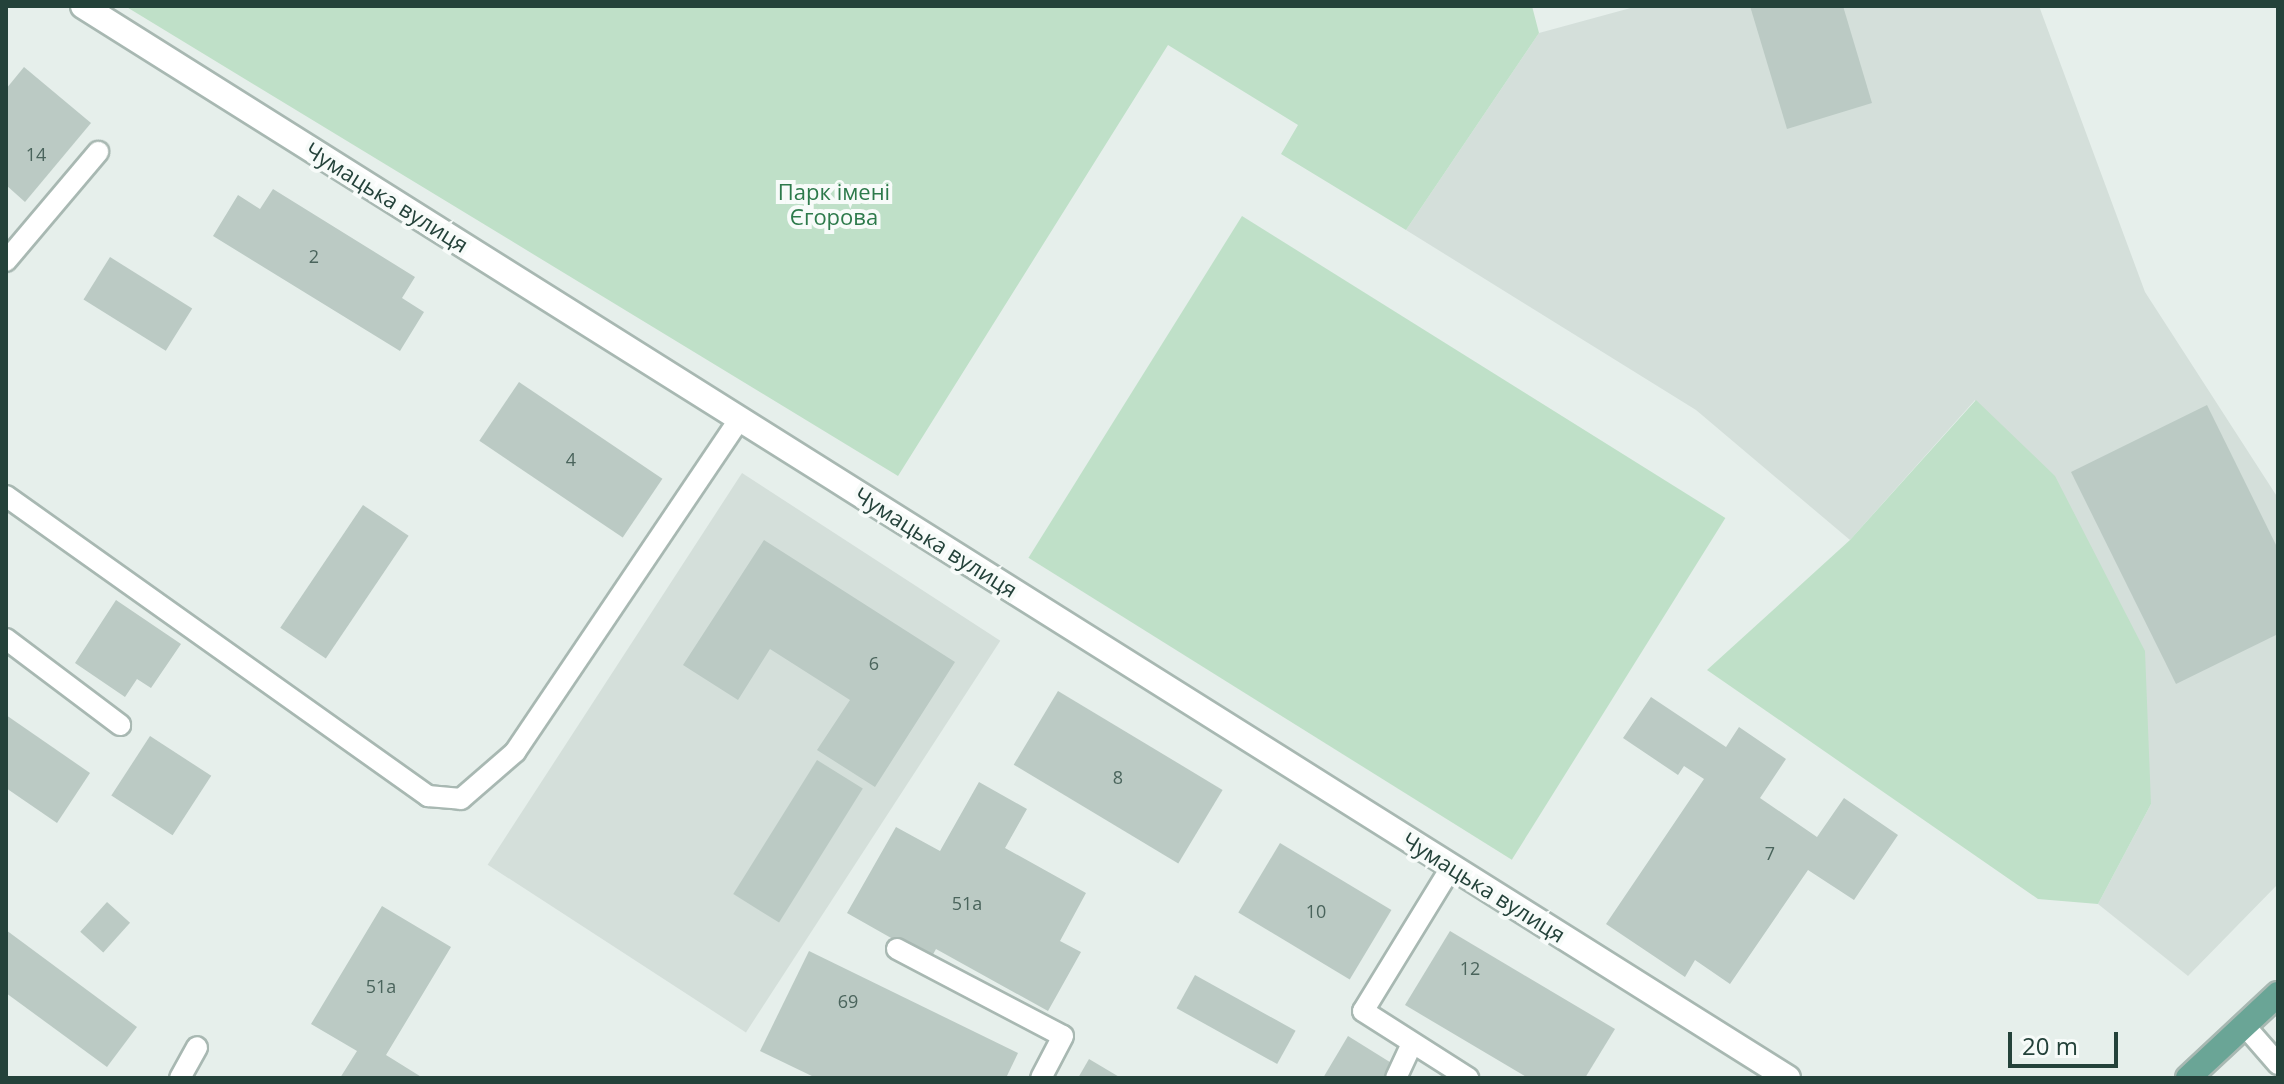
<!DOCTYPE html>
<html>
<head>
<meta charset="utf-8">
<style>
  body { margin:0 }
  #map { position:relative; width:2284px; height:1084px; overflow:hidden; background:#e6efeb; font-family:"Open Sans",sans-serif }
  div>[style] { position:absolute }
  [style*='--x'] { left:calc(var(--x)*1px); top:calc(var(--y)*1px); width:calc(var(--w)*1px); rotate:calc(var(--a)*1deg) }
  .built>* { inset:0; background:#d4dfda; transform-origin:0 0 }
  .green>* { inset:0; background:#bfe0c8; transform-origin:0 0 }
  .building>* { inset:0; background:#bbcac4; transform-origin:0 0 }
  .roads { filter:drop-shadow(2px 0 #a8b8b2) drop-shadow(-2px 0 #a8b8b2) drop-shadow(0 2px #a8b8b2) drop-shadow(0 -2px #a8b8b2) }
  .service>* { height:20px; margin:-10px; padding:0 10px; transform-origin:10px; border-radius:10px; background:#fff }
  .minor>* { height:24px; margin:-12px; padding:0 12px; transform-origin:12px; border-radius:12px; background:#fff }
  .primary>* { height:24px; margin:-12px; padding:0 12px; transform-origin:12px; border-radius:12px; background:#6aa596 }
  span { translate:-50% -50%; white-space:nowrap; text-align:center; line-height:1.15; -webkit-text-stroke:8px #f7fbf9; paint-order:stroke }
  .number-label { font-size:18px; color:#4a645c }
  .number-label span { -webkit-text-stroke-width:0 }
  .park-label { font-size:22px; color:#2d7a4b }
  .street-label { font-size:22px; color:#24423a }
  .frame { position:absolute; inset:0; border:8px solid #24423a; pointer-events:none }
  .scale { position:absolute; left:2008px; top:1032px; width:110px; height:36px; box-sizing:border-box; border:4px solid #24423a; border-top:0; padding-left:10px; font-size:24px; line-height:28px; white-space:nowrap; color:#24423a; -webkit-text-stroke:6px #f7fbf9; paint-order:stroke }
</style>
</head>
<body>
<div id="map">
  <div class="built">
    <div style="clip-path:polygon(1638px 6px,2039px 6px,2145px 292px,2278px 498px,2278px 884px,2188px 976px,2098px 904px,2151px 804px,1975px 400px,1850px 540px,1696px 410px,1406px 230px,1539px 33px)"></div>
    <div style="left:742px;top:473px;width:308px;height:467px;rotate:33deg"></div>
  </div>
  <div class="green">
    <div style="clip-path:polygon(125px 6px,1532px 6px,1539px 33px,1406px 230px,1281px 154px,1298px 125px,1168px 45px,898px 476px)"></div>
    <div style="left:1242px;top:216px;width:570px;height:403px;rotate:32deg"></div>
    <div style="clip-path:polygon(1976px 400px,2055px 476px,2145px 651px,2151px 804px,2098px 904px,2038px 899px,1707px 670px,1850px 540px)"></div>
  </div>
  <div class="building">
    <div style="clip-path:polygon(1750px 6px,1843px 6px,1872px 103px,1787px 129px)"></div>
    <div style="clip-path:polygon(24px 67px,91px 123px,25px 202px,6px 185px,6px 89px)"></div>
    <div style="clip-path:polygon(273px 189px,415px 277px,402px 298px,424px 312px,400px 351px,213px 236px,238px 195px,260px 209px)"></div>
    <div style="left:110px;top:257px;width:97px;height:50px;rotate:32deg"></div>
    <div style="left:519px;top:382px;width:173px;height:71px;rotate:34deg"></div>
    <div style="clip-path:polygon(2207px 405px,2278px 549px,2278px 634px,2176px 684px,2071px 472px)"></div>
    <div style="left:363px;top:505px;width:55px;height:148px;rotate:34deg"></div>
    <div style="clip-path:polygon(764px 540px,955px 662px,875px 787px,817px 750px,850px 700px,770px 649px,738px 700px,683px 665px)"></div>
    <div style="clip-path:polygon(116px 600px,181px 644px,151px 688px,137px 679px,125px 697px,75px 663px)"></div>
    <div style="left:1058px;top:691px;width:192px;height:86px;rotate:31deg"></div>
    <div style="clip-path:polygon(1651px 697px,1726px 747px,1739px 727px,1786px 759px,1760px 798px,1817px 837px,1844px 798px,1898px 835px,1854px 900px,1808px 870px,1730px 984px,1695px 960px,1685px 977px,1606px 924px,1704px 779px,1684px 766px,1678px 775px,1623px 738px)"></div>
    <div style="clip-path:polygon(6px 715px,90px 773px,57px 823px,6px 788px)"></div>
    <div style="left:150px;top:736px;width:73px;height:71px;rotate:33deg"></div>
    <div style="left:817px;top:760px;width:54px;height:158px;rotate:32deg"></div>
    <div style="clip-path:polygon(979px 782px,1027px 809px,1005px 848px,1086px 893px,1060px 941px,1081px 952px,1048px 1011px,936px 949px,930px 960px,847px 913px,896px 827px,940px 851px)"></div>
    <div style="left:1280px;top:843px;width:130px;height:81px;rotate:31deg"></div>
    <div style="left:107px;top:902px;width:31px;height:40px;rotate:42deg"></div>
    <div style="clip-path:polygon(382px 906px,451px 947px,386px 1055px,423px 1078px,340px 1078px,357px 1051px,311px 1024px)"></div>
    <div style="clip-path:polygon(6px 930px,137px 1027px,107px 1067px,6px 993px)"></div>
    <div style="clip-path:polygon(1450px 931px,1615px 1029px,1585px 1078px,1528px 1078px,1405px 1005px)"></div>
    <div style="clip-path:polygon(809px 951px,1018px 1053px,1006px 1078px,816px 1078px,760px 1051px)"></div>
    <div style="left:1195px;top:975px;width:115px;height:38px;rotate:29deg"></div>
    <div style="clip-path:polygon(1348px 1036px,1393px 1064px,1385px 1078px,1323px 1078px)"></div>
    <div style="clip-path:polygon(1089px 1059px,1121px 1078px,1078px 1078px)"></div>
  </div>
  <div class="roads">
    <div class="service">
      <div style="--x:6;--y:261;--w:143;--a:-49.8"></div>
      <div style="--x:6;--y:496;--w:518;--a:35.41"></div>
      <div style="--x:428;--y:796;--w:33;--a:5"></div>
      <div style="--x:461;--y:799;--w:72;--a:-41"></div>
      <div style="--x:515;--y:752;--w:402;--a:-56"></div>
      <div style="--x:6;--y:639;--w:143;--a:37"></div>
      <div style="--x:1452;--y:866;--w:170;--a:121.5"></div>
      <div style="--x:1363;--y:1011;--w:125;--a:32.5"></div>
      <div style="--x:897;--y:949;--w:187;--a:27.7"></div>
      <div style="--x:1063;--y:1036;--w:47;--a:117.6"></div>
      <div style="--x:2244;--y:1025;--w:52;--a:48.9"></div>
      <div style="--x:180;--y:1078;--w:35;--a:-61"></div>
      <div style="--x:1396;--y:1078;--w:38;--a:-65"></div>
    </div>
    <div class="minor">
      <div style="--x:83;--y:6;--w:2014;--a:32.16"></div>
    </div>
    <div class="primary">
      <div style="--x:2188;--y:1078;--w:123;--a:-43"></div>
    </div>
  </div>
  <div class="number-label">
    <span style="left:36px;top:154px">14</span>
    <span style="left:314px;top:256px">2</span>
    <span style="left:571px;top:459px">4</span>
    <span style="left:874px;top:663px">6</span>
    <span style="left:1118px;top:777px">8</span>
    <span style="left:1770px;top:853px">7</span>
    <span style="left:967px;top:903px">51а</span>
    <span style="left:1316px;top:911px">10</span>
    <span style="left:1470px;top:968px">12</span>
    <span style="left:381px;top:986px">51а</span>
    <span style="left:848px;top:1001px">69</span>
  </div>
  <div class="park-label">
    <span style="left:834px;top:204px">Парк імені<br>Єгорова</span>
  </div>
  <div class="street-label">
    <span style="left:387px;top:197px;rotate:32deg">Чумацька вулиця</span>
    <span style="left:936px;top:542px;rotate:32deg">Чумацька вулиця</span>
    <span style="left:1484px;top:887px;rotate:32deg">Чумацька вулиця</span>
  </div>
  <div class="frame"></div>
  <div class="scale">20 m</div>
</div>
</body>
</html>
